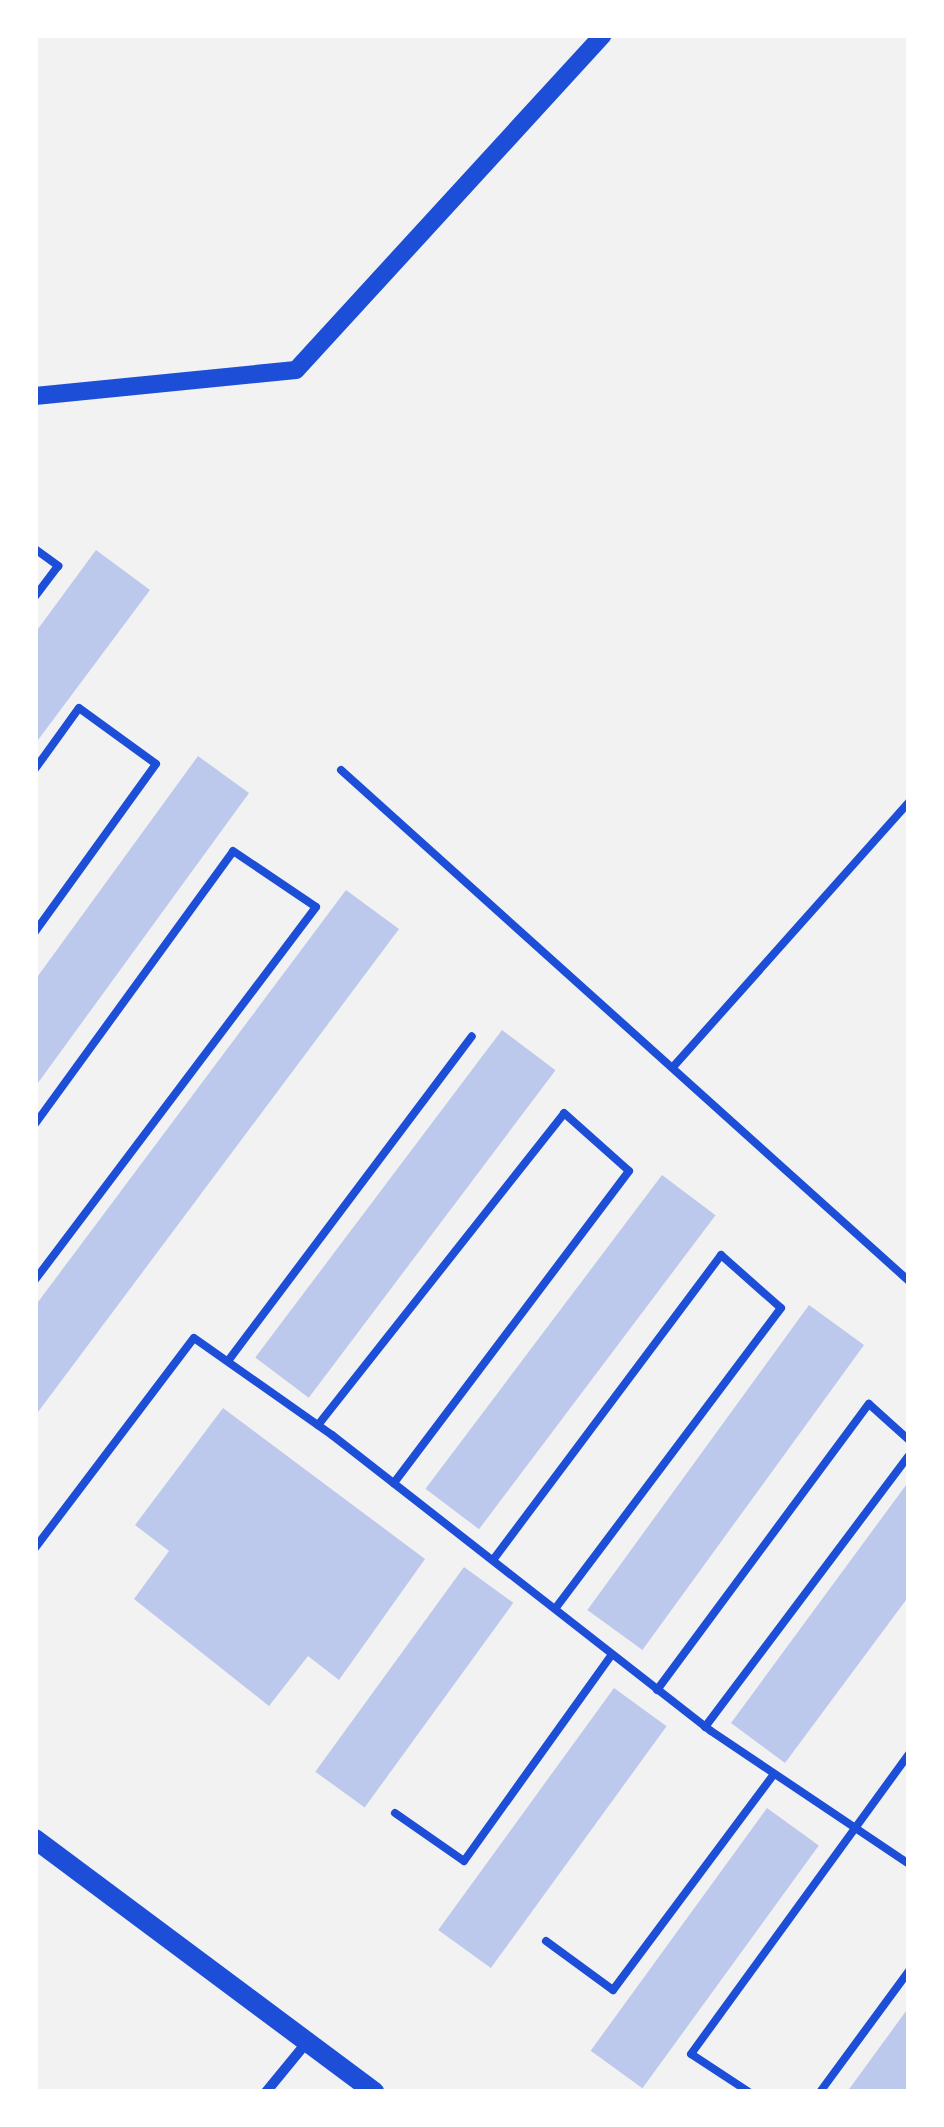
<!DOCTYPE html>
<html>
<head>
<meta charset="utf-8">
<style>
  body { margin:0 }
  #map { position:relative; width:944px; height:2127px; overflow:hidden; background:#f2f2f2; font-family:Jost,sans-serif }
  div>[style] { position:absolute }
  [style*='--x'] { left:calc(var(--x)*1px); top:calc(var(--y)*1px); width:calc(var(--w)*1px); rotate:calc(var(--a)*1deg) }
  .building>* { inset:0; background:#bdc9ec; transform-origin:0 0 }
  .service>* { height:8px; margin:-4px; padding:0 4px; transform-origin:4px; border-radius:4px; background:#1d4ed8 }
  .minor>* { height:10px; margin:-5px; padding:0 5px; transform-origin:5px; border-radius:5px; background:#1d4ed8 }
  .tertiary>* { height:18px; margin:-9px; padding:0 9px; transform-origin:9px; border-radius:9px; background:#1d4ed8 }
  .secondary>* { height:20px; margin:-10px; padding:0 10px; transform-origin:10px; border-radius:10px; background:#1d4ed8 }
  span { translate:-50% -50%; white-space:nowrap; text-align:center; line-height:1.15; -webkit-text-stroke:8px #fff; paint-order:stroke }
  .frame { position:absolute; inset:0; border:38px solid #fff; pointer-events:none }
</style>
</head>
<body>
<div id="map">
  <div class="building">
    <div style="clip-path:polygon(96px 550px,150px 590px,35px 744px,35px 633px)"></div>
    <div style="clip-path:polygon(198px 756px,249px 793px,35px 1087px,35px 980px)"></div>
    <div style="clip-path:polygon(346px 890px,399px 929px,35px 1416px,35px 1306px)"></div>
    <div style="left:502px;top:1030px;width:67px;height:410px;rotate:37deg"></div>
    <div style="left:662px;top:1175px;width:67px;height:393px;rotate:37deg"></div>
    <div style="left:809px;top:1305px;width:68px;height:377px;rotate:36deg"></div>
    <div style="clip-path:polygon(223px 1408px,425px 1559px,339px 1680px,308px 1656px,269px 1706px,134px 1599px,169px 1551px,135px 1525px)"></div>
    <div style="clip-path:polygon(909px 1481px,909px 1596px,785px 1763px,731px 1723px)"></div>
    <div style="left:464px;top:1567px;width:61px;height:253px;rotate:36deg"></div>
    <div style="left:614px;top:1688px;width:65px;height:299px;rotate:36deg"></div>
    <div style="left:767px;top:1808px;width:64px;height:300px;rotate:36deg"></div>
    <div style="clip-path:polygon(909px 2007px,909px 2092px,847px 2092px)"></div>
  </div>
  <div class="service">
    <div style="--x:35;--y:549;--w:29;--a:36"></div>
    <div style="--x:58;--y:566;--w:39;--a:127"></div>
    <div style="--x:35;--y:769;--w:75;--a:-54.2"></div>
    <div style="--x:79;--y:708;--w:95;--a:36"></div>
    <div style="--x:156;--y:764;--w:207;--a:125.8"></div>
    <div style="--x:341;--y:770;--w:764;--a:41.98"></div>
    <div style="--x:673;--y:1067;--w:355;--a:-48.3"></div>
    <div style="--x:35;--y:1124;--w:337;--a:-54"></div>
    <div style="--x:233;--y:851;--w:100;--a:34"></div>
    <div style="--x:316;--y:907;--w:467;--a:127"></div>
    <div style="--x:228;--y:1361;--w:406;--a:-53.1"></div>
    <div style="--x:318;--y:1425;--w:397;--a:-51.7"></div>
    <div style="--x:564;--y:1113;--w:87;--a:41.7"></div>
    <div style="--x:629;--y:1171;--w:391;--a:127"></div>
    <div style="--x:35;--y:1548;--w:263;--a:-52.9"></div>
    <div style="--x:194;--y:1338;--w:169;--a:35.1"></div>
    <div style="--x:332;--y:1435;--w:481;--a:38"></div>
    <div style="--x:711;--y:1731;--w:239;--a:33.9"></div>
    <div style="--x:493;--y:1560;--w:381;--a:-53.2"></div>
    <div style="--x:721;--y:1255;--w:80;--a:41.5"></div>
    <div style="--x:781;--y:1308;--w:376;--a:126.9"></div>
    <div style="--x:657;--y:1690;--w:356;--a:-53.5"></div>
    <div style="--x:869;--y:1404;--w:54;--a:42"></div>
    <div style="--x:705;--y:1727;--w:340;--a:-53.1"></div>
    <div style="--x:395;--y:1813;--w:84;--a:34.8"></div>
    <div style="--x:464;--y:1861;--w:254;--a:-54.4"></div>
    <div style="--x:546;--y:1941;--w:83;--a:36.2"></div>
    <div style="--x:613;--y:1990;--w:269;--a:-53.3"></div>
    <div style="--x:749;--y:2092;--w:69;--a:-146.8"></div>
    <div style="--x:691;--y:2054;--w:371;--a:-54"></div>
    <div style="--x:820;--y:2092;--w:150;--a:-53.7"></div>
  </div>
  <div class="minor">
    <div style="--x:266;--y:2092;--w:65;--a:-50.6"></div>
  </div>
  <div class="tertiary">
    <div style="--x:35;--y:396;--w:262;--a:-5.7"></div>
    <div style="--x:296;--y:370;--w:454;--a:-47.5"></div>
  </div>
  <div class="secondary">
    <div style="--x:35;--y:1839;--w:423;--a:36.7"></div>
  </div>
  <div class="frame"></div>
</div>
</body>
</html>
